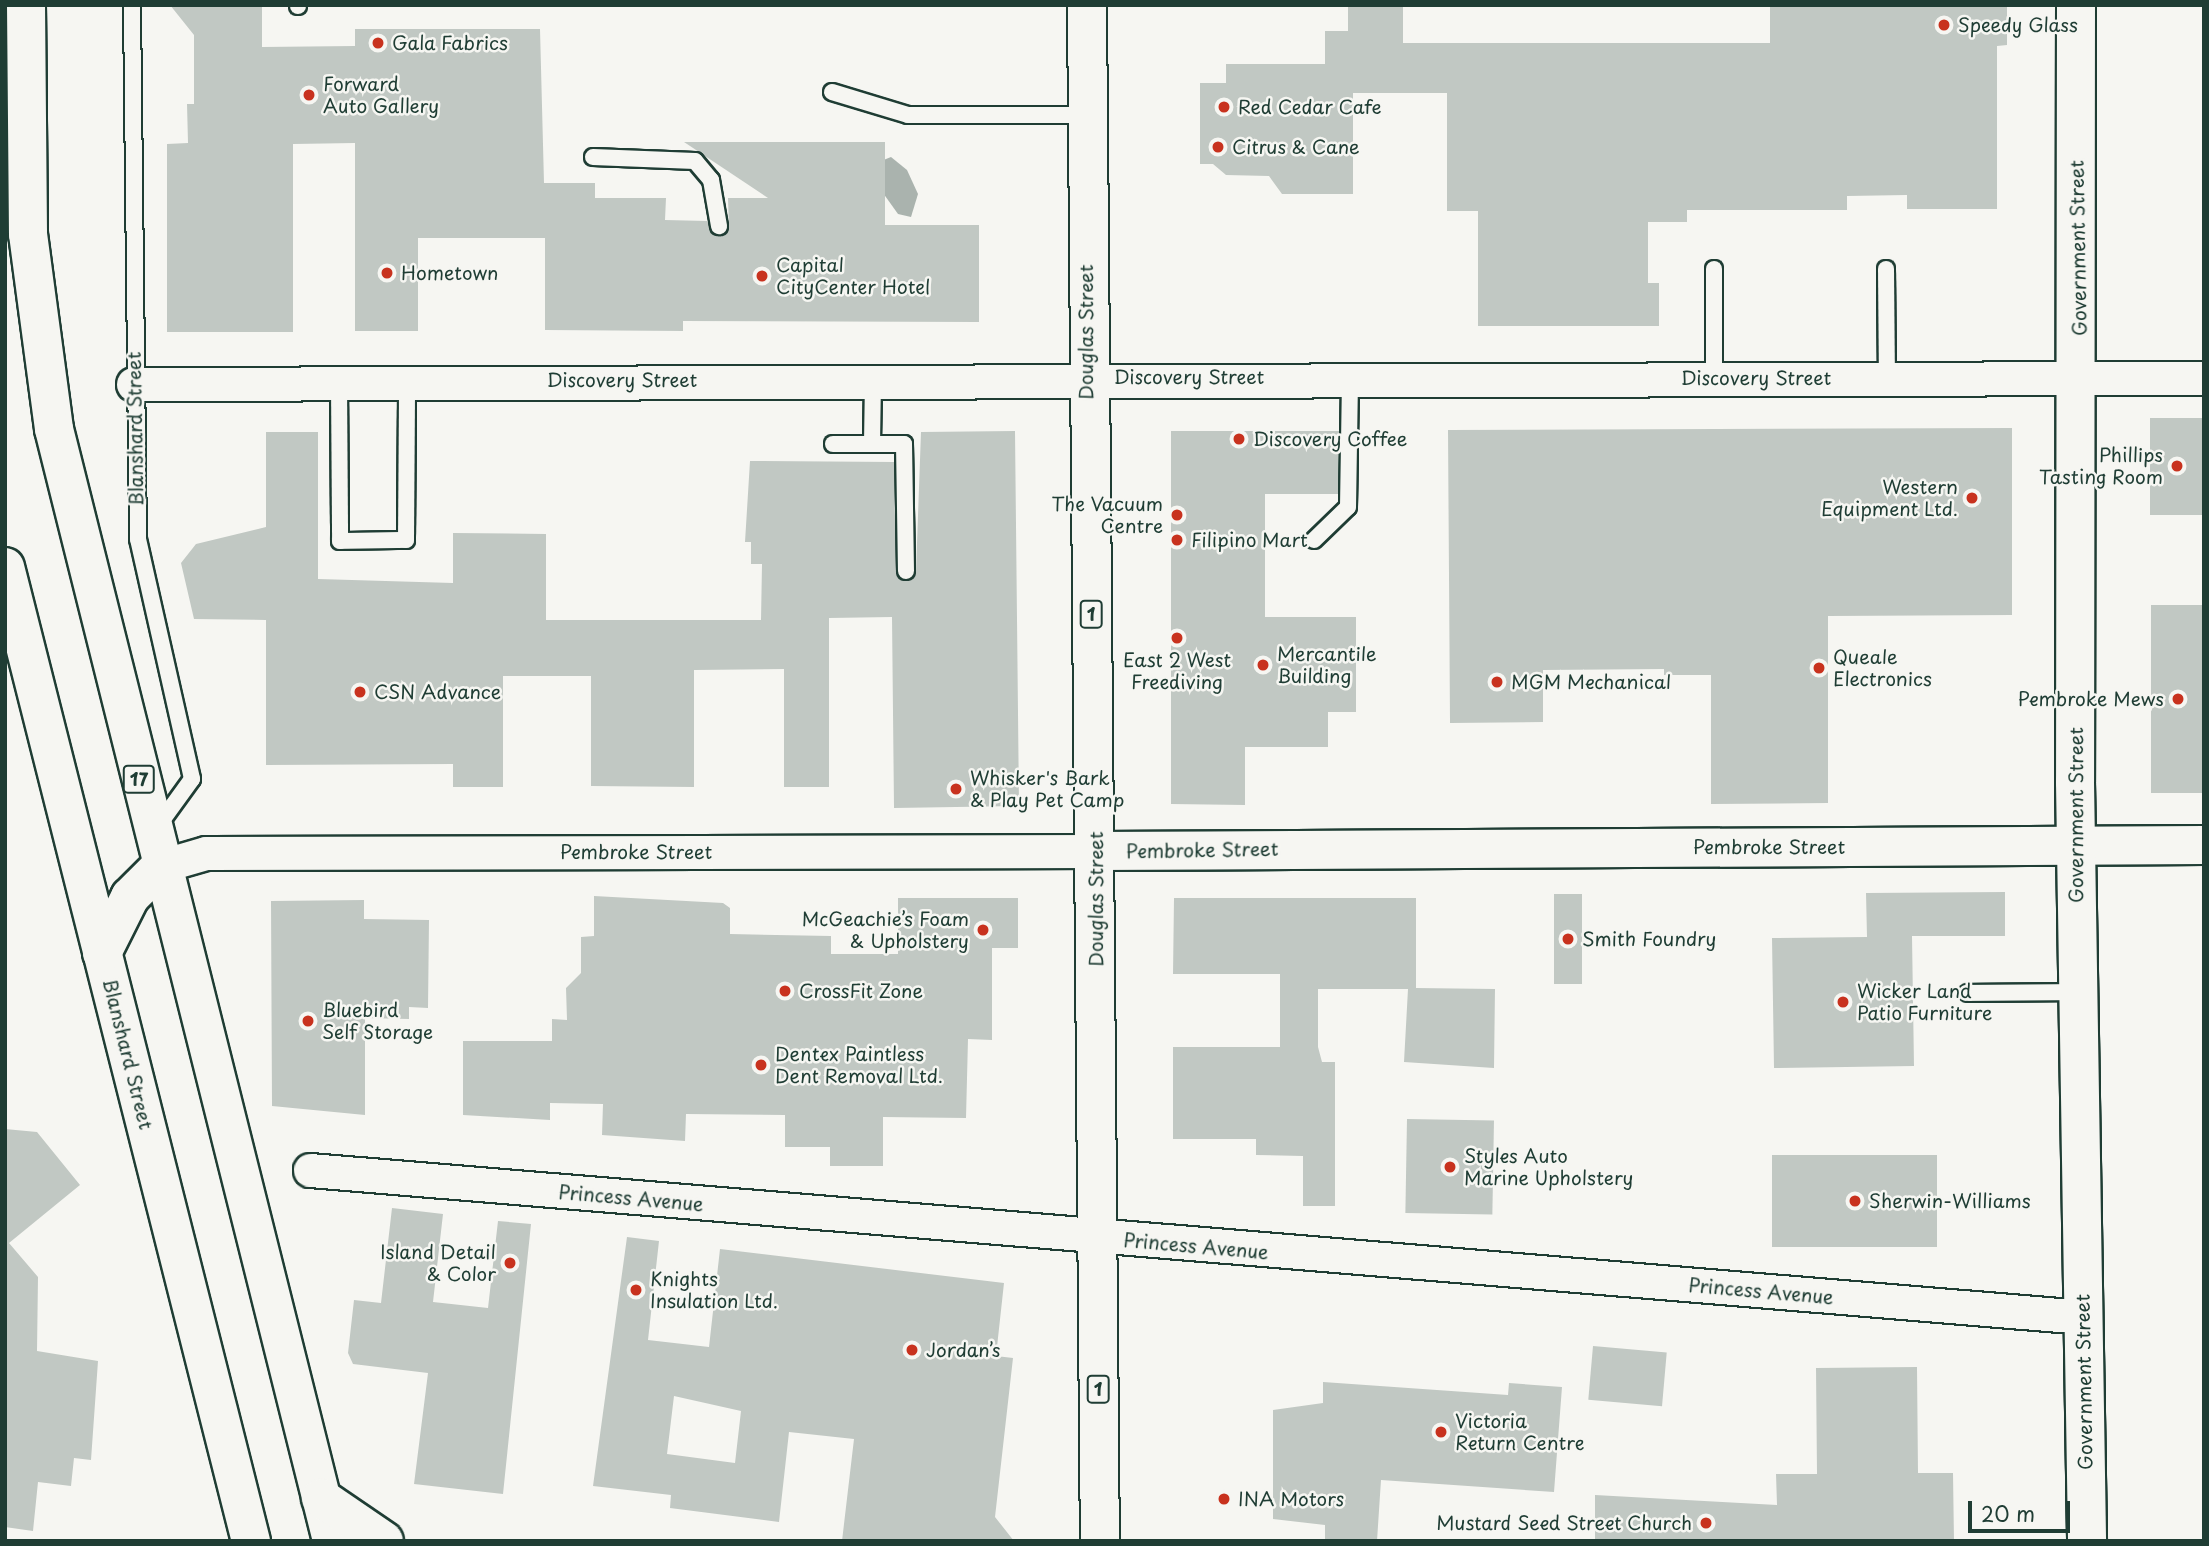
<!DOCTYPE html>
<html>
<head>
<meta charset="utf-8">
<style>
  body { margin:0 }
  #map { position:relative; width:2209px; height:1546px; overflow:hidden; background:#f6f6f2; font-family:"Playpen Sans",sans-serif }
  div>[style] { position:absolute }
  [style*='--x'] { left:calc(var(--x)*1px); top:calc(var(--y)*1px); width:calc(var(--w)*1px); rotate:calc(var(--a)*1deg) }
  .water>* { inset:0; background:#aab3ae }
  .building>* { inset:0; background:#c1c8c3; transform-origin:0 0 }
  .roads { filter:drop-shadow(2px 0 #1f3d34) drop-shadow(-2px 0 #1f3d34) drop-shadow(0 2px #1f3d34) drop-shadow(0 -2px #1f3d34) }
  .service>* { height:16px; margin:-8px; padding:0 8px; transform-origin:8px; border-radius:8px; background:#f6f6f2 }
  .minor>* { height:33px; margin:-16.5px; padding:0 16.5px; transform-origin:16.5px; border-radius:16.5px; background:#f6f6f2 }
  .tertiary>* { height:38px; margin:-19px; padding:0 19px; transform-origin:19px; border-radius:19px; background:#f6f6f2 }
  .secondary>* { height:38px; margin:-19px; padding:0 19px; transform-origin:19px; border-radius:19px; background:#f6f6f2 }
  .primary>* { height:38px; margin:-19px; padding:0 19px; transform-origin:19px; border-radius:19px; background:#f6f6f2 }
  .dots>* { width:19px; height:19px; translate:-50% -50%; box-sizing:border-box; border:4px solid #f6f6f2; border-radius:50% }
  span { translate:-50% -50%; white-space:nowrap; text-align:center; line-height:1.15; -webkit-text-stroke:5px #f6f6f2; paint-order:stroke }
  .shield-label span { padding:2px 5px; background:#f6f6f2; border:2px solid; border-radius:5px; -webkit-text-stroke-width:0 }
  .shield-label { font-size:18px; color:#1f3d34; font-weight:700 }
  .poi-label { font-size:19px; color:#1f3d34 }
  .left { translate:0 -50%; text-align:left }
  .right { translate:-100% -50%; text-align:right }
  .street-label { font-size:19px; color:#1f3d34 }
  .frame { position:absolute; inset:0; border:7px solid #1f3d34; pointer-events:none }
  .scale { position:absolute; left:1968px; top:1501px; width:102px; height:32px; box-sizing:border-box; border:4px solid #1f3d34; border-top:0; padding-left:9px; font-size:21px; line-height:24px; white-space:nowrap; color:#1f3d34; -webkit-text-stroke:5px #f6f6f2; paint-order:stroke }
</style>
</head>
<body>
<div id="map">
  <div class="water">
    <div style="clip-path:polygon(891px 157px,907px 170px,918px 194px,911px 217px,898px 214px,883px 193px,881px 161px)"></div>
  </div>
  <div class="building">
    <div style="clip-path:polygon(170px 5px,262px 5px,262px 47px,355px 46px,355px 29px,540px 29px,544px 183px,595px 183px,595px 198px,666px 198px,665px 220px,707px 221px,716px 236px,729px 229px,728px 198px,768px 198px,684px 142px,885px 142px,885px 225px,979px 225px,979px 322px,683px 321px,683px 331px,545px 330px,545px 238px,418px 238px,418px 331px,355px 331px,355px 143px,293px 144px,293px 332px,167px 332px,167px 144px,188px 143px,187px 104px,194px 104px,194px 35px)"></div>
    <div style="clip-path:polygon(1348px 5px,1403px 5px,1403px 43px,1770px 43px,1770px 5px,2007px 5px,2007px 45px,1997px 46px,1997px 209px,1907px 209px,1907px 195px,1847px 196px,1847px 210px,1687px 210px,1687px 222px,1648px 222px,1648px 283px,1659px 283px,1659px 326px,1478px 326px,1478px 211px,1447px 211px,1447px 93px,1353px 93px,1353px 194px,1282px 194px,1269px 176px,1226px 175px,1213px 164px,1200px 164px,1200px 83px,1226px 83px,1226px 64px,1325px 64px,1325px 31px,1348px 31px)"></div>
    <div style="left:2150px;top:418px;width:54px;height:97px"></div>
    <div style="clip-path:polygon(2012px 428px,2012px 615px,1828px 616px,1828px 803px,1711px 804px,1711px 675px,1664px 675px,1664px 669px,1543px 670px,1543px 722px,1450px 723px,1448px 430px)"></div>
    <div style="clip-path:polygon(1015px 431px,1019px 806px,894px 808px,892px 617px,829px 618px,829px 787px,784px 787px,784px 669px,694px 670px,694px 787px,591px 786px,591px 676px,503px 676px,503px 787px,453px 787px,453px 764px,266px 765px,266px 620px,194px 619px,181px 563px,196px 544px,266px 527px,266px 432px,318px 432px,318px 579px,453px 583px,453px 533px,546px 534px,546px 620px,761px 620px,762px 564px,751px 564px,751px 542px,745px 542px,750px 461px,894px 462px,896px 571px,907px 581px,916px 571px,921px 432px)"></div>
    <div style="clip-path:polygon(1171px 431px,1339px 431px,1338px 494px,1265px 494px,1265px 617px,1356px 617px,1356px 712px,1328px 712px,1328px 747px,1245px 747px,1245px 805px,1171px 804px)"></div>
    <div style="left:2151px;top:605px;width:53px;height:188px"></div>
    <div style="clip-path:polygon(2005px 892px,2005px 936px,1912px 936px,1914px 1066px,1774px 1068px,1772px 938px,1867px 937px,1866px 893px)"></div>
    <div style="left:1554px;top:894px;width:28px;height:90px"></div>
    <div style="clip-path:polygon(594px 896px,723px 903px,730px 908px,730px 934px,831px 936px,831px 954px,898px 954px,898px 898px,1018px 898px,1018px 948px,992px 948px,992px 1040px,968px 1039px,966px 1118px,883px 1117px,883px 1166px,830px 1166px,830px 1147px,785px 1147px,785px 1115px,686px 1114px,685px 1141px,602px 1135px,603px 1104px,550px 1103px,550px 1120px,463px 1115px,463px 1041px,552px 1041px,552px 1019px,567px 1020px,566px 988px,581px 973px,581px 937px,594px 936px)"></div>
    <div style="clip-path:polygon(1174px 898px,1416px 898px,1416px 988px,1495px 989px,1494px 1068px,1404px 1062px,1408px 989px,1318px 989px,1318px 1047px,1322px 1062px,1335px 1062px,1335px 1206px,1303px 1206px,1303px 1156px,1256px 1155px,1256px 1139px,1173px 1139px,1173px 1047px,1280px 1047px,1280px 974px,1173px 974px)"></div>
    <div style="clip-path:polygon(364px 900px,364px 919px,429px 920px,428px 1008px,409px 1007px,409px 1019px,365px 1018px,365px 1115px,272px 1106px,271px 901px)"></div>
    <div style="left:1407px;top:1119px;width:87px;height:94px;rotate:1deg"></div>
    <div style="clip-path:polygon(5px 1129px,37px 1132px,80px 1185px,9px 1243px,38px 1277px,37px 1351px,98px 1361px,91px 1460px,74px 1458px,71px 1486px,38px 1482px,33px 1531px,5px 1527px)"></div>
    <div style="left:1772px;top:1155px;width:165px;height:92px"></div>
    <div style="clip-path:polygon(392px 1208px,443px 1214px,433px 1302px,488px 1308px,498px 1221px,531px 1224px,503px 1494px,414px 1484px,428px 1373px,353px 1364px,348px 1353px,354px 1300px,381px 1303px)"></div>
    <div style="clip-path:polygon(evenodd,627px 1237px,659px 1241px,648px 1340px,709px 1347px,720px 1249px,1004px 1283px,996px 1356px,1013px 1358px,995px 1517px,1014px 1541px,842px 1541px,854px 1439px,789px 1432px,779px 1522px,670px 1508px,671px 1495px,593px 1486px,627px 1237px,674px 1396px,741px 1411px,735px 1463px,667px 1454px,674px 1396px)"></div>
    <div style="left:1593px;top:1346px;width:74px;height:54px;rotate:5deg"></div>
    <div style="clip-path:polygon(1917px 1367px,1918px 1473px,1953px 1473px,1954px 1541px,1595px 1541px,1595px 1495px,1777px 1505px,1776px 1474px,1817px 1474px,1816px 1368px)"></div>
    <div style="clip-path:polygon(1323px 1382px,1508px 1395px,1509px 1383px,1562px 1387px,1554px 1492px,1381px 1480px,1377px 1541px,1325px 1541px,1325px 1525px,1273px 1519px,1273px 1410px,1323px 1403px)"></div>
  </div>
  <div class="roads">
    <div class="service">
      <div style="--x:132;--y:5;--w:534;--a:89.36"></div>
      <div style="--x:138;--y:539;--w:246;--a:77.3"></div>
      <div style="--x:192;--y:779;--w:58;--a:125.9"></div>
      <div style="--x:298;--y:6;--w:1;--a:-90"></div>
      <div style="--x:832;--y:92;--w:79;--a:16.8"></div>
      <div style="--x:908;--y:115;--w:179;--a:0"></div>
      <div style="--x:593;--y:157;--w:102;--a:2.2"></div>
      <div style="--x:695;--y:161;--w:25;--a:50"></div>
      <div style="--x:711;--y:180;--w:47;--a:80.1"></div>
      <div style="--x:1714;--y:269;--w:109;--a:90"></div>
      <div style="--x:1886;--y:269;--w:109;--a:89.5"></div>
      <div style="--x:339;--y:383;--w:158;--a:89.6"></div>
      <div style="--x:340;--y:541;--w:66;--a:-0.9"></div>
      <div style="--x:406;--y:540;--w:158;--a:-89.6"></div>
      <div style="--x:833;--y:444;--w:71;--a:0"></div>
      <div style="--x:904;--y:444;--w:127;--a:89.1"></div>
      <div style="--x:872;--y:444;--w:65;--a:-89.1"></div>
      <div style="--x:1314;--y:540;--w:47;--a:-44.1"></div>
      <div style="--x:1348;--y:507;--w:129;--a:-89.1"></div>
      <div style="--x:1968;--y:993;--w:109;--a:-0.5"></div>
    </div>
    <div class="minor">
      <div style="--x:133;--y:384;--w:2071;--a:-0.17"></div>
      <div style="--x:161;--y:866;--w:47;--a:-16.1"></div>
      <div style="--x:206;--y:853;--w:890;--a:-0.13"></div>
      <div style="--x:310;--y:1170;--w:1778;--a:4.74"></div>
    </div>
    <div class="tertiary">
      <div style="--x:1096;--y:851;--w:1108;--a:-0.31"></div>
    </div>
    <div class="secondary">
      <div style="--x:2076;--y:5;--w:777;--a:90.07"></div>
      <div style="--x:2075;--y:782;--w:759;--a:89.09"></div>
    </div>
    <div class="primary">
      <div style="--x:26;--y:5;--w:229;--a:89.5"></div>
      <div style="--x:28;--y:234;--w:197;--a:82.4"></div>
      <div style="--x:54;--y:429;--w:1146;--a:75.96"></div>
      <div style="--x:1087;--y:5;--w:1536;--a:89.52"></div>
      <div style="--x:5;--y:567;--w:1005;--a:75.83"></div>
      <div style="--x:102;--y:953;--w:63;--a:-63.4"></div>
      <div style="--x:130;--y:897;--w:44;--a:-45"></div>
      <div style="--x:321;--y:1498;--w:76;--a:34.3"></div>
    </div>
  </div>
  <div class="dots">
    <div style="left:1944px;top:25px;background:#c8321e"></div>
    <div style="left:378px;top:43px;background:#c8321e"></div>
    <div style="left:309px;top:95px;background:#c8321e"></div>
    <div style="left:1224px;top:107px;background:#c8321e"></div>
    <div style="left:1218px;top:147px;background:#c8321e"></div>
    <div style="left:387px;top:273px;background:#c8321e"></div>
    <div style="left:762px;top:276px;background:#c8321e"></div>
    <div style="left:1239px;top:439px;background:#c8321e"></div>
    <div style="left:2177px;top:466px;background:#c8321e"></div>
    <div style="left:1972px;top:498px;background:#c8321e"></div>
    <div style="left:1177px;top:515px;background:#c8321e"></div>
    <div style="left:1177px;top:540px;background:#c8321e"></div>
    <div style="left:1177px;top:638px;background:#c8321e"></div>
    <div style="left:1263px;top:665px;background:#c8321e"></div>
    <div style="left:1819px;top:668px;background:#c8321e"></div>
    <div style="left:1497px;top:682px;background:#c8321e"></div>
    <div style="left:360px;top:692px;background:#c8321e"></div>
    <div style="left:2178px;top:699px;background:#c8321e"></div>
    <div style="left:956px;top:789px;background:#c8321e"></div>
    <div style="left:983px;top:930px;background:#c8321e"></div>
    <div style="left:1568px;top:939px;background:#c8321e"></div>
    <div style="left:785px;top:991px;background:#c8321e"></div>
    <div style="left:1843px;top:1002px;background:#c8321e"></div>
    <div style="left:308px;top:1021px;background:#c8321e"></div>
    <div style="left:761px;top:1065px;background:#c8321e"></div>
    <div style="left:1450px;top:1167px;background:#c8321e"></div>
    <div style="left:1855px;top:1201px;background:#c8321e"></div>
    <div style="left:510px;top:1263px;background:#c8321e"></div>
    <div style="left:636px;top:1290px;background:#c8321e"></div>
    <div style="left:912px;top:1350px;background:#c8321e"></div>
    <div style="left:1441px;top:1432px;background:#c8321e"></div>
    <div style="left:1224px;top:1499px;background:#c8321e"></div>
    <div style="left:1706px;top:1523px;background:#c8321e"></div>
  </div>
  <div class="shield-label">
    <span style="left:1091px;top:614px">1</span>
    <span style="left:139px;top:779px">17</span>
    <span style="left:1098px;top:1389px">1</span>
  </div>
  <div class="poi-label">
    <span class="left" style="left:1958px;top:25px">Speedy Glass</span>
    <span class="left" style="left:392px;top:43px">Gala Fabrics</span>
    <span class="left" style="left:323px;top:95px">Forward<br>Auto Gallery</span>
    <span class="left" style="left:1238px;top:107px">Red Cedar Cafe</span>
    <span class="left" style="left:1232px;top:147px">Citrus &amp; Cane</span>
    <span class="left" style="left:776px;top:276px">Capital<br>CityCenter Hotel</span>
    <span class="left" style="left:401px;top:273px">Hometown</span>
    <span class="left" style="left:1253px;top:439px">Discovery Coffee</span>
    <span class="right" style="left:2163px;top:466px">Phillips<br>Tasting Room</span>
    <span class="right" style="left:1958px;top:498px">Western<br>Equipment Ltd.</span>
    <span class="right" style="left:1163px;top:515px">The Vacuum<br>Centre</span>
    <span class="left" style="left:1191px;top:540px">Filipino Mart</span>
    <span class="left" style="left:1277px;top:665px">Mercantile<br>Building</span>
    <span class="left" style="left:1833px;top:668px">Queale<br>Electronics</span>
    <span style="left:1177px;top:671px">East 2 West<br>Freediving</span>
    <span class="left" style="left:1511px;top:682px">MGM Mechanical</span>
    <span class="left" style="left:374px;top:692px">CSN Advance</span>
    <span class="right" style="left:2164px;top:699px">Pembroke Mews</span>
    <span class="left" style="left:970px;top:789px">Whisker's Bark<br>&amp; Play Pet Camp</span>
    <span class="right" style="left:969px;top:930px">McGeachie’s Foam<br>&amp; Upholstery</span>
    <span class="left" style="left:1582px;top:939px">Smith Foundry</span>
    <span class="left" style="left:799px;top:991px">CrossFit Zone</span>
    <span class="left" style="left:1857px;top:1002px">Wicker Land<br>Patio Furniture</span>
    <span class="left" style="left:322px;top:1021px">Bluebird<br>Self Storage</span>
    <span class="left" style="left:775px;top:1065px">Dentex Paintless<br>Dent Removal Ltd.</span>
    <span class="left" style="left:1464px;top:1167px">Styles Auto<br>Marine Upholstery</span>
    <span class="left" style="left:1869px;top:1201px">Sherwin-Williams</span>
    <span class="right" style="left:496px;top:1263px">Island Detail<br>&amp; Color</span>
    <span class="left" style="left:650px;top:1290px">Knights<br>Insulation Ltd.</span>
    <span class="left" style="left:926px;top:1350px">Jordan’s</span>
    <span class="left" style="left:1455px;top:1432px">Victoria<br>Return Centre</span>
    <span class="left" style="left:1238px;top:1499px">INA Motors</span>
    <span class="right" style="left:1692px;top:1523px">Mustard Seed Street Church</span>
  </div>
  <div class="street-label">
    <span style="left:2078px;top:248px;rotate:-91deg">Government Street</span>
    <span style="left:1086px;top:332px;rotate:-90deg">Douglas Street</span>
    <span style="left:1189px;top:377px">Discovery Street</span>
    <span style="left:1756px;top:378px">Discovery Street</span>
    <span style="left:622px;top:380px">Discovery Street</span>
    <span style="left:135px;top:429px;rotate:-91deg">Blanshard Street</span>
    <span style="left:2076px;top:815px;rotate:-90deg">Government Street</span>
    <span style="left:1769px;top:847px">Pembroke Street</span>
    <span style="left:1202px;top:850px;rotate:-1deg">Pembroke Street</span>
    <span style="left:636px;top:852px">Pembroke Street</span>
    <span style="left:1096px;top:899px;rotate:-90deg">Douglas Street</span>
    <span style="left:128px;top:1054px;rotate:76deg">Blanshard Street</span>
    <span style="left:631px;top:1198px;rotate:5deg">Princess Avenue</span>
    <span style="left:1196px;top:1246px;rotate:5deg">Princess Avenue</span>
    <span style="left:1761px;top:1291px;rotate:5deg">Princess Avenue</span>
    <span style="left:2084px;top:1382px;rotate:-91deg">Government Street</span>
  </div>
  <div class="frame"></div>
  <div class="scale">20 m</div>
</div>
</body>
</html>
